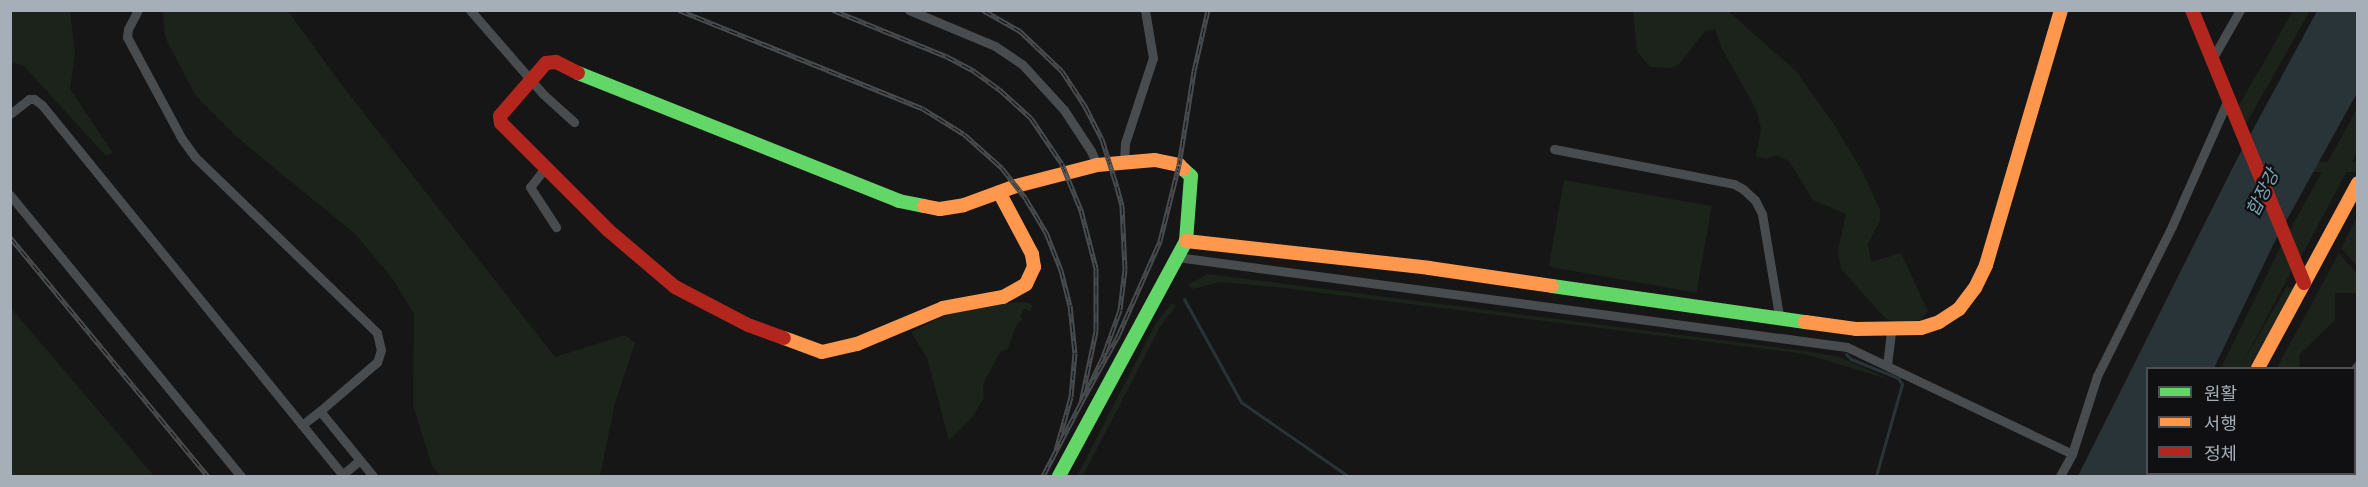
<!DOCTYPE html>
<html>
<head>
<meta charset="utf-8">
<style>
  body { margin:0 }
  #map { position:relative; width:2368px; height:487px; overflow:hidden; background:#161616; font-family:Montserrat,"Noto Sans KR",sans-serif }
  div>[style] { position:absolute }
  [style*='--x'] { left:calc(var(--x)*1px); top:calc(var(--y)*1px); width:calc(var(--w)*1px); rotate:calc(var(--a)*1deg) }
  .green>* { inset:0; background:#1c231b; transform-origin:0 0 }
  .water>* { inset:0; background:#283438 }
  .stream>* { height:3px; margin:-1.5px; padding:0 1.5px; transform-origin:1.5px; border-radius:1.5px; background:#283438 }
  .street>* { height:9px; margin:-4.5px; padding:0 4.5px; transform-origin:4.5px; border-radius:4.5px; background:#494c4f }
  .fast>* { height:14px; margin:-7px; padding:0 7px; transform-origin:7px; border-radius:7px; background:#63d668 }
  .slow>* { height:14px; margin:-7px; padding:0 7px; transform-origin:7px; border-radius:7px; background:#ff974d }
  .jam>* { height:14px; margin:-7px; padding:0 7px; transform-origin:7px; border-radius:7px; background:#b3261e }
  .rail>* { height:5px; margin-top:-2.5px; transform-origin:0; background:repeating-linear-gradient(90deg,#101012 0 9px,#494c4e 0 18px); box-sizing:border-box; border-block:2px solid #494c4e }
  span { translate:-50% -50%; white-space:nowrap; text-align:center; line-height:1.15; -webkit-text-stroke:4.5px #101012; paint-order:stroke }
  .water-label { font-size:18px; color:#7aa5b5; font-style:italic }
  .frame { position:absolute; inset:0; border:12px solid #a6afb8; pointer-events:none }
  .legend { position:absolute; left:2146px; top:367px; width:210px; height:108px; box-sizing:border-box; background:#101012; border:2px solid #4c5054; margin:0; padding:8px 10px; list-style:none; font-size:18px; color:#a6afb8 }
  .legend li { display:flex; align-items:center; gap:12px; height:30px }
  .legend b { width:30px; border:2px solid #4c5054 }
</style>
</head>
<body>
<div id="map">
  <div class="green">
    <div style="clip-path:polygon(11px 10px,70px 11px,75px 54px,70px 89px,113px 153px,106px 156px,23px 65px,11px 63px)"></div>
    <div style="clip-path:polygon(163px 11px,288px 11px,341px 84px,555px 357px,625px 335px,635px 343px,615px 403px,600px 476px,441px 476px,432px 466px,413px 405px,414px 314px,392px 278px,355px 234px,238px 138px,195px 95px,165px 37px)"></div>
    <div style="clip-path:polygon(1633px 11px,1728px 11px,1796px 71px,1835px 126px,1863px 173px,1880px 210px,1880px 220px,1868px 244px,1871px 262px,1901px 253px,1928px 311px,1921px 320px,1902px 323px,1886px 319px,1841px 269px,1838px 250px,1846px 214px,1813px 200px,1789px 161px,1776px 155px,1766px 159px,1756px 156px,1761px 129px,1756px 109px,1722px 49px,1715px 29px,1705px 31px,1680px 63px,1671px 68px,1650px 67px,1637px 51px)"></div>
    <div style="clip-path:polygon(2293px 11px,2310px 11px,2246px 124px,2237px 109px)"></div>
    <div style="clip-path:polygon(2357px 109px,2357px 152px,2300px 259px,2288px 233px)"></div>
    <div style="left:2357px;top:162px;width:10px;height:100px;rotate:90deg"></div>
    <div style="left:1564px;top:180px;width:150px;height:88px;rotate:10deg"></div>
    <div style="clip-path:polygon(2357px 218px,2358px 265px,2357px 266px,2341px 248px)"></div>
    <div style="clip-path:polygon(2282px 244px,2293px 268px,2240px 368px,2221px 368px)"></div>
    <div style="clip-path:polygon(2339px 253px,2357px 274px,2357px 293px,2335px 293px,2335px 320px,2299px 355px,2300px 368px,2277px 368px)"></div>
    <div style="clip-path:polygon(1208px 274px,1805px 351px,1840px 357px,1891px 380px,1805px 354px,1275px 287px,1220px 282px,1193px 289px,1188px 285px)"></div>
    <div style="left:2287px;top:286px;width:8px;height:93px;rotate:30deg"></div>
    <div style="clip-path:polygon(1016px 302px,1030px 303px,1032px 306px,1031px 311px,1024px 309px,1020px 317px,1023px 319px,1017px 324px,1007px 350px,1000px 352px,983px 384px,984px 398px,973px 416px,949px 440px,927px 358px,911px 332px,947px 314px)"></div>
    <div style="clip-path:polygon(1172px 303px,1176px 306px,1160px 327px,1083px 476px,1077px 476px,1156px 323px)"></div>
    <div style="clip-path:polygon(11px 308px,154px 476px,11px 476px)"></div>
  </div>
  <div class="water">
    <div style="clip-path:polygon(2317px 11px,2357px 11px,2357px 93px,2275px 241px,2214px 368px,2148px 368px,2148px 474px,2162px 474px,2160px 476px,2078px 476px,2237px 159px)"></div>
  </div>
  <div class="stream">
    <div style="--x:1184;--y:299;--w:118;--a:61"></div>
    <div style="--x:1241;--y:402;--w:130;--a:34.7"></div>
    <div style="--x:1846;--y:354;--w:7;--a:45"></div>
    <div style="--x:1851;--y:359;--w:51;--a:22"></div>
    <div style="--x:1898;--y:378;--w:7;--a:56"></div>
    <div style="--x:1902;--y:384;--w:96;--a:105.8"></div>
  </div>
  <div class="street">
    <div style="--x:138;--y:10;--w:21;--a:118"></div>
    <div style="--x:128;--y:29;--w:8;--a:97"></div>
    <div style="--x:127;--y:37;--w:116;--a:61.7"></div>
    <div style="--x:182;--y:139;--w:22;--a:54"></div>
    <div style="--x:195;--y:157;--w:253;--a:44"></div>
    <div style="--x:377;--y:333;--w:17;--a:77"></div>
    <div style="--x:381;--y:350;--w:13;--a:108"></div>
    <div style="--x:377;--y:362;--w:75;--a:139.3"></div>
    <div style="--x:320;--y:411;--w:84;--a:50.8"></div>
    <div style="--x:470;--y:10;--w:111;--a:49"></div>
    <div style="--x:543;--y:94;--w:42;--a:42.1"></div>
    <div style="--x:909;--y:10;--w:93;--a:22.7"></div>
    <div style="--x:995;--y:46;--w:32;--a:34"></div>
    <div style="--x:1022;--y:64;--w:62;--a:47.6"></div>
    <div style="--x:1064;--y:110;--w:49;--a:56.6"></div>
    <div style="--x:1091;--y:151;--w:15;--a:67"></div>
    <div style="--x:2211;--y:61;--w:59;--a:-60.4"></div>
    <div style="--x:10;--y:114;--w:24;--a:-38"></div>
    <div style="--x:29;--y:99;--w:5;--a:0"></div>
    <div style="--x:34;--y:99;--w:10;--a:37"></div>
    <div style="--x:42;--y:105;--w:478;--a:50.9"></div>
    <div style="--x:1554;--y:149;--w:183;--a:11"></div>
    <div style="--x:1734;--y:184;--w:10;--a:29"></div>
    <div style="--x:1743;--y:189;--w:16;--a:43"></div>
    <div style="--x:1755;--y:200;--w:16;--a:63"></div>
    <div style="--x:1762;--y:214;--w:103;--a:80.5"></div>
    <div style="--x:1124;--y:162;--w:19;--a:-87"></div>
    <div style="--x:1125;--y:143;--w:89;--a:-71.8"></div>
    <div style="--x:1153;--y:58;--w:49;--a:-99.5"></div>
    <div style="--x:545;--y:168;--w:24;--a:128"></div>
    <div style="--x:530;--y:187;--w:48;--a:57"></div>
    <div style="--x:10;--y:195;--w:364;--a:50.6"></div>
    <div style="--x:1177;--y:257;--w:676;--a:7.65"></div>
    <div style="--x:1847;--y:347;--w:249;--a:25.4"></div>
    <div style="--x:1887;--y:365;--w:34;--a:-83"></div>
    <div style="--x:2354;--y:370;--w:6;--a:-51"></div>
    <div style="--x:302;--y:425;--w:23;--a:-38"></div>
    <div style="--x:342;--y:475;--w:23;--a:-40"></div>
    <div style="--x:2060;--y:476;--w:25;--a:-61"></div>
    <div style="--x:2072;--y:454;--w:82;--a:-72.2"></div>
    <div style="--x:2097;--y:376;--w:168;--a:-63.4"></div>
    <div style="--x:2172;--y:226;--w:136;--a:-66.1"></div>
    <div style="--x:2297;--y:476;--w:3;--a:-45"></div>
  </div>
  <div class="fast">
    <div style="--x:578;--y:73;--w:346;--a:21.7"></div>
    <div style="--x:899;--y:201;--w:25;--a:11"></div>
    <div style="--x:1552;--y:286;--w:256;--a:8.1"></div>
    <div style="--x:1059;--y:476;--w:267;--a:-61.6"></div>
    <div style="--x:1186;--y:241;--w:65;--a:-85.6"></div>
    <div style="--x:1191;--y:176;--w:11;--a:-139"></div>
  </div>
  <div class="slow">
    <div style="--x:924;--y:206;--w:16;--a:11"></div>
    <div style="--x:940;--y:209;--w:24;--a:-9"></div>
    <div style="--x:964;--y:205;--w:55;--a:-20.1"></div>
    <div style="--x:1016;--y:186;--w:84;--a:-14.5"></div>
    <div style="--x:1097;--y:165;--w:58;--a:-4.9"></div>
    <div style="--x:1155;--y:160;--w:25;--a:12"></div>
    <div style="--x:1179;--y:165;--w:6;--a:45"></div>
    <div style="--x:1186;--y:241;--w:244;--a:6.3"></div>
    <div style="--x:1429;--y:268;--w:124;--a:8.3"></div>
    <div style="--x:1805;--y:322;--w:51;--a:7.8"></div>
    <div style="--x:1856;--y:329;--w:65;--a:-0.9"></div>
    <div style="--x:1921;--y:328;--w:19;--a:-18"></div>
    <div style="--x:1939;--y:322;--w:24;--a:-33"></div>
    <div style="--x:1959;--y:309;--w:26;--a:-53"></div>
    <div style="--x:1975;--y:288;--w:25;--a:-64"></div>
    <div style="--x:1986;--y:265;--w:266;--a:-73.6"></div>
    <div style="--x:784;--y:338;--w:40;--a:20.2"></div>
    <div style="--x:822;--y:352;--w:36;--a:-13"></div>
    <div style="--x:857;--y:344;--w:93;--a:-22.7"></div>
    <div style="--x:943;--y:308;--w:61;--a:-10.4"></div>
    <div style="--x:1003;--y:297;--w:26;--a:-29"></div>
    <div style="--x:1026;--y:284;--w:19;--a:-65"></div>
    <div style="--x:1034;--y:267;--w:13;--a:-99"></div>
    <div style="--x:1032;--y:254;--w:70;--a:-118"></div>
    <div style="--x:2258;--y:368;--w:210;--a:-61.6"></div>
    <div style="--x:2201;--y:476;--w:2;--a:-63"></div>
  </div>
  <div class="jam">
    <div style="--x:2192;--y:10;--w:295;--a:67.7"></div>
    <div style="--x:578;--y:73;--w:25;--a:-153"></div>
    <div style="--x:556;--y:62;--w:10;--a:174"></div>
    <div style="--x:546;--y:63;--w:70;--a:131"></div>
    <div style="--x:500;--y:116;--w:7;--a:82"></div>
    <div style="--x:501;--y:123;--w:151;--a:45"></div>
    <div style="--x:608;--y:230;--w:88;--a:40.4"></div>
    <div style="--x:675;--y:287;--w:82;--a:27.5"></div>
    <div style="--x:748;--y:325;--w:38;--a:20"></div>
  </div>
  <div class="rail">
    <div style="--x:679;--y:10;--w:262;--a:22"></div>
    <div style="--x:922;--y:108;--w:49;--a:31.8"></div>
    <div style="--x:964;--y:134;--w:51;--a:41.8"></div>
    <div style="--x:1002;--y:168;--w:39;--a:52"></div>
    <div style="--x:1026;--y:199;--w:39;--a:59"></div>
    <div style="--x:1046;--y:232;--w:41;--a:68.5"></div>
    <div style="--x:1061;--y:270;--w:36;--a:76"></div>
    <div style="--x:1070;--y:305;--w:48;--a:84.1"></div>
    <div style="--x:1075;--y:353;--w:44;--a:95.2"></div>
    <div style="--x:1071;--y:397;--w:55;--a:105.8"></div>
    <div style="--x:833;--y:10;--w:122;--a:22.2"></div>
    <div style="--x:946;--y:56;--w:32;--a:28"></div>
    <div style="--x:974;--y:71;--w:31;--a:36"></div>
    <div style="--x:999;--y:89;--w:43;--a:42.2"></div>
    <div style="--x:1031;--y:118;--w:55;--a:56"></div>
    <div style="--x:1062;--y:164;--w:50;--a:67.6"></div>
    <div style="--x:1081;--y:210;--w:60;--a:75.5"></div>
    <div style="--x:1096;--y:268;--w:63;--a:90"></div>
    <div style="--x:1096;--y:331;--w:74;--a:101.8"></div>
    <div style="--x:1081;--y:403;--w:82;--a:117.5"></div>
    <div style="--x:983;--y:10;--w:43;--a:29.6"></div>
    <div style="--x:1020;--y:31;--w:58;--a:43.6"></div>
    <div style="--x:1062;--y:71;--w:42;--a:56.7"></div>
    <div style="--x:1085;--y:106;--w:37;--a:63"></div>
    <div style="--x:1102;--y:139;--w:50;--a:72.6"></div>
    <div style="--x:1117;--y:187;--w:20;--a:75"></div>
    <div style="--x:1122;--y:206;--w:63;--a:87.3"></div>
    <div style="--x:1125;--y:269;--w:41;--a:97"></div>
    <div style="--x:1120;--y:310;--w:50;--a:109.9"></div>
    <div style="--x:1103;--y:357;--w:51;--a:115.6"></div>
    <div style="--x:1081;--y:403;--w:77;--a:-61.1"></div>
    <div style="--x:1118;--y:336;--w:104;--a:-66.1"></div>
    <div style="--x:1160;--y:241;--w:78;--a:-76"></div>
    <div style="--x:1179;--y:165;--w:95;--a:-80.9"></div>
    <div style="--x:1194;--y:71;--w:63;--a:-77.1"></div>
    <div style="--x:10;--y:237;--w:310;--a:50.4"></div>
  </div>
  <div class="water-label">
    <span style="left:2263px;top:193px;rotate:-63deg">합장강</span>
  </div>
  <div class="frame"></div>
  <ul class="legend">
  <li><b style="height:8px;background:#63d668"></b>원활</li>
  <li><b style="height:8px;background:#ff974d"></b>서행</li>
  <li><b style="height:8px;background:#b3261e"></b>정체</li>
  </ul>
</div>
</body>
</html>
